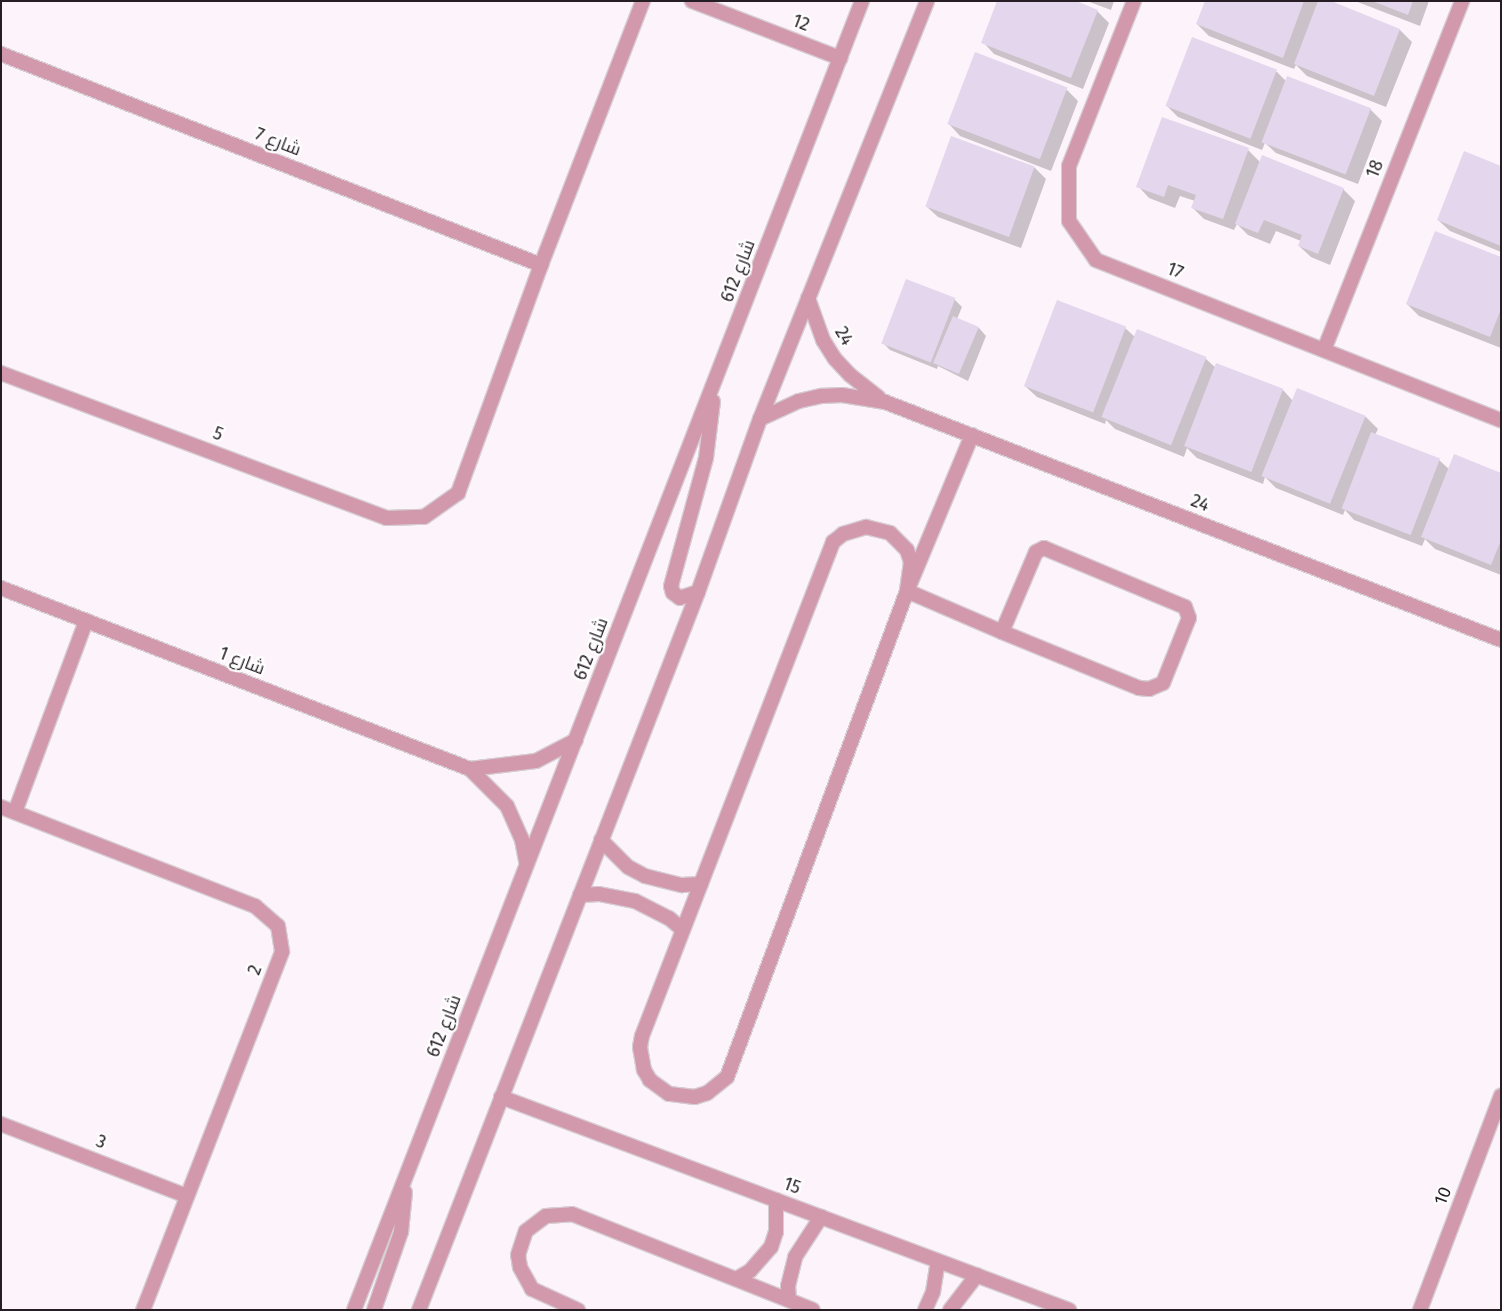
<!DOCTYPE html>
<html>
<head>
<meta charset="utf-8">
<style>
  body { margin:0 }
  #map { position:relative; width:1502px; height:1311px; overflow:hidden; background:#fdf3fa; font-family:"Fira Sans",Cairo,sans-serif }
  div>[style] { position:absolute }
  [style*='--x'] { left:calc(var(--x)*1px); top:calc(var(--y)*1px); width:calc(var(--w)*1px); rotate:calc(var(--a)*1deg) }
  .shadow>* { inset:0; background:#0003 }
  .building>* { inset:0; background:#e4d6ed; transform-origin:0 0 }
  .roads { filter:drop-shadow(1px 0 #d6cdd3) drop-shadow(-1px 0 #d6cdd3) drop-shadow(0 1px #d6cdd3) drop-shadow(0 -1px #d6cdd3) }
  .service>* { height:14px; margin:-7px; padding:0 7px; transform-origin:7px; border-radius:7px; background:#d298ac }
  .minor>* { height:14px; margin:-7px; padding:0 7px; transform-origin:7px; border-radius:7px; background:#d298ac }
  .tertiary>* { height:14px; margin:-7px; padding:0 7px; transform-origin:7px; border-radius:7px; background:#d298ac }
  span { translate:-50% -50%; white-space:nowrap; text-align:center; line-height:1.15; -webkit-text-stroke:4.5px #fff; paint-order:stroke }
  .street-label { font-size:18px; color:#261e24 }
  .frame { position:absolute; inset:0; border:2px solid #261e24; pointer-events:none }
</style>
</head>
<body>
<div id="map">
  <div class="shadow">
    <div style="clip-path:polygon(1087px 1px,1114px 1px,1111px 10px)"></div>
    <div style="clip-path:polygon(1206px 1px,1328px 1px,1400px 30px,1412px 42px,1386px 107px,1307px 76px,1296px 65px,1294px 69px,1209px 36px,1197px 24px)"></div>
    <div style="clip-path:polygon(1355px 1px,1429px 1px,1420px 26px)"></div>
    <div style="clip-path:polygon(1097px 11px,1109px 23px,1083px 89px,994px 54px,983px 42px)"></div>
    <div style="clip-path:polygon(1193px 38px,1277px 72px,1286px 81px,1370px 109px,1382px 121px,1358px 184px,1276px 153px,1265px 143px,1262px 150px,1178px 117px,1167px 106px)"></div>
    <div style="clip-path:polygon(976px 54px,1067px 90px,1078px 101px,1051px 171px,960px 136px,949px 124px)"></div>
    <div style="clip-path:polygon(1248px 150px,1260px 162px,1343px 189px,1355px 201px,1330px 265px,1311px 257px,1299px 246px,1301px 241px,1276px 231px,1270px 244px,1248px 235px,1237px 224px,1234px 230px,1204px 219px,1192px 207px,1195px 201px,1180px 196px,1175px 208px,1149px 198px,1138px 186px)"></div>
    <div style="clip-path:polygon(1034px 167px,1046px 179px,1021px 248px,938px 217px,926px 206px)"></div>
    <div style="clip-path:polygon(1501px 167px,1501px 252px,1450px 231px,1438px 220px)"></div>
    <div style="clip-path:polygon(1501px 258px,1501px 348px,1419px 316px,1407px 304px)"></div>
    <div style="clip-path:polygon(954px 299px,962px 307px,957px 319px,979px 328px,986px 336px,968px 381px,938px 366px,937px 369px,890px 350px,882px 342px)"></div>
    <div style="clip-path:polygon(1125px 328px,1135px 337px,1206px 359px,1216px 368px,1217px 364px,1283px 390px,1293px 401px,1298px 390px,1366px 417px,1378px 429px,1375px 435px,1439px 460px,1450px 470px,1501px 474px,1501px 575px,1435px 549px,1425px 539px,1422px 546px,1354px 520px,1345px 510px,1343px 515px,1276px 488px,1265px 477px,1263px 484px,1197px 458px,1187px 448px,1184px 457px,1115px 429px,1106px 420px,1105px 424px,1037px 397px,1025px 386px)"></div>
  </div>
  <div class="building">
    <div style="clip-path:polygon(997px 1px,1076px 1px,1098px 10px,1071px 78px,981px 43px)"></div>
    <div style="clip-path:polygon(1205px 1px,1304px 1px,1283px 58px,1196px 24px)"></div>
    <div style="clip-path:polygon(1318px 1px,1331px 1px,1400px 29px,1374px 96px,1294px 64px)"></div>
    <div style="clip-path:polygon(1372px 1px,1413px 1px,1408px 15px)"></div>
    <div style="left:1192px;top:37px;width:91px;height:74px;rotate:21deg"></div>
    <div style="left:975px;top:52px;width:99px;height:77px;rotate:21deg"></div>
    <div style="left:1287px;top:76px;width:90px;height:71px;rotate:21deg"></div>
    <div style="clip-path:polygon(1162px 117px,1249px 148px,1223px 219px,1191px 208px,1196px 195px,1168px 185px,1164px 197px,1136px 187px)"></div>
    <div style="left:951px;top:136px;width:89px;height:75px;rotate:20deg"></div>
    <div style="clip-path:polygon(1464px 151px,1501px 166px,1501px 246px,1437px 220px)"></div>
    <div style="clip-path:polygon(1262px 155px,1344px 188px,1318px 254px,1298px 246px,1302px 235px,1264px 220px,1258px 233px,1235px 224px)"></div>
    <div style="clip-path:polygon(1435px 231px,1501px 257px,1501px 309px,1490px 337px,1406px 304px)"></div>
    <div style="left:906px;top:279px;width:53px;height:69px;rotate:21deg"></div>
    <div style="left:1057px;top:300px;width:74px;height:92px;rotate:21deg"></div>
    <div style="left:953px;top:316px;width:28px;height:51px;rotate:23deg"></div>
    <div style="left:1137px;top:329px;width:75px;height:95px;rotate:22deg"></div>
    <div style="left:1216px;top:363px;width:72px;height:89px;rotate:21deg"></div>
    <div style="left:1297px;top:388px;width:74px;height:95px;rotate:22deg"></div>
    <div style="left:1371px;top:432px;width:74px;height:82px;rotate:21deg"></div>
    <div style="clip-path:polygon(1454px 454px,1501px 473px,1501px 540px,1491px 565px,1421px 537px)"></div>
  </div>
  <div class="roads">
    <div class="service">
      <div style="--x:972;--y:435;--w:169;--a:112.6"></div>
      <div style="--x:907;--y:591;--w:103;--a:23.3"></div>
      <div style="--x:1002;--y:632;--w:148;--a:22.2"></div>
      <div style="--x:1139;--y:688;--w:10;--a:6"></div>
      <div style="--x:1149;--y:689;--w:15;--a:-23"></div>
      <div style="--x:1163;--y:683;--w:70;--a:-68.2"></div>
      <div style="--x:1189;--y:618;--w:12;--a:-110"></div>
      <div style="--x:1185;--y:607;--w:153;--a:-157.3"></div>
      <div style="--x:1044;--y:548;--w:9;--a:153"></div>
      <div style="--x:1036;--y:552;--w:87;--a:113"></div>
      <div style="--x:866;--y:527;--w:25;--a:14"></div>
      <div style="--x:890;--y:533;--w:24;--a:45"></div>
      <div style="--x:907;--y:550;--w:13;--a:72"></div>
      <div style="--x:911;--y:562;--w:29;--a:98"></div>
      <div style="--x:907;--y:591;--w:518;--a:110.32"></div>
      <div style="--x:727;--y:1077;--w:26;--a:141"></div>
      <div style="--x:707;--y:1093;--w:13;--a:162"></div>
      <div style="--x:695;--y:1097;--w:26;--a:-173"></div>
      <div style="--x:669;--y:1094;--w:24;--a:-144"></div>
      <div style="--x:650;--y:1080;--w:12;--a:-121"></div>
      <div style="--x:644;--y:1070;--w:23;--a:-100"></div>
      <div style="--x:640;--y:1047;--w:11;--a:-80"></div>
      <div style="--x:642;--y:1036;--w:530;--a:-68.86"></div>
      <div style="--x:833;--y:542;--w:13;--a:-39"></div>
      <div style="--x:843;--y:534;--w:24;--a:-17"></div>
      <div style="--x:601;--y:840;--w:38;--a:45"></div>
      <div style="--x:628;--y:867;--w:19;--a:28"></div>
      <div style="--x:645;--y:876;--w:38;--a:14"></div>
      <div style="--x:682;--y:885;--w:19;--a:-3"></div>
      <div style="--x:580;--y:895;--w:19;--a:-3"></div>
      <div style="--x:599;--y:894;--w:37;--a:11"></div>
      <div style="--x:635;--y:901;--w:38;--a:27"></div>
      <div style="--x:669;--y:918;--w:18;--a:41"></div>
      <div style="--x:736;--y:1279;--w:16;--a:-30"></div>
      <div style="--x:750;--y:1271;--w:32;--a:-49"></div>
      <div style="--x:771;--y:1247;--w:16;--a:-72"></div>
      <div style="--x:776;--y:1232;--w:32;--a:-90"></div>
      <div style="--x:789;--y:1300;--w:14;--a:-94"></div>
      <div style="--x:788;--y:1286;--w:30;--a:-76"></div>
      <div style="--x:795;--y:1257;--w:48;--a:-57"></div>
      <div style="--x:578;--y:1310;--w:51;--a:-155.5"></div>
      <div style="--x:532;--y:1289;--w:25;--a:-119"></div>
      <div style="--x:520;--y:1267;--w:12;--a:-99"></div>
      <div style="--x:518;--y:1255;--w:25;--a:-72"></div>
      <div style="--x:526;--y:1231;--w:25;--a:-37"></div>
      <div style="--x:546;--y:1216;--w:26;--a:-4"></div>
      <div style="--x:572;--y:1214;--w:259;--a:21.7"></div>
      <div style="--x:925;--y:1310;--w:20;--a:-66"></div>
      <div style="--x:933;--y:1292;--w:31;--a:-81"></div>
      <div style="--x:950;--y:1310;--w:44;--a:-52.4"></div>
    </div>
    <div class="minor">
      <div style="--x:692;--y:1;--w:159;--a:21.1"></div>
      <div style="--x:1134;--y:1;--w:177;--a:111.5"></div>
      <div style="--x:1069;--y:166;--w:55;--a:90"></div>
      <div style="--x:1069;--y:221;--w:47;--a:55.3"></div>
      <div style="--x:1096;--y:260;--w:435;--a:21.6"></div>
      <div style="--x:1;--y:54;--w:580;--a:21.34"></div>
      <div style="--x:808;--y:298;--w:45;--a:70.3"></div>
      <div style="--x:823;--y:340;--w:22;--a:58"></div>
      <div style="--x:835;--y:359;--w:22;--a:47"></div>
      <div style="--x:850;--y:375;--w:36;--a:38"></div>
      <div style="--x:1324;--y:350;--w:375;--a:-68.4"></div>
      <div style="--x:1;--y:373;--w:411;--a:20.6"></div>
      <div style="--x:386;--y:518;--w:38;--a:-2"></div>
      <div style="--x:424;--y:517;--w:42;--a:-35.2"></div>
      <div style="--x:458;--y:493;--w:243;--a:-70"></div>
      <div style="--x:541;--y:265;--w:283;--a:-68.9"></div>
      <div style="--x:760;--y:419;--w:43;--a:-24.8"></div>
      <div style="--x:799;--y:401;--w:23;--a:-13"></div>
      <div style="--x:821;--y:396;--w:21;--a:-3"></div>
      <div style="--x:842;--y:395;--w:44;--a:9.2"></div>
      <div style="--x:885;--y:402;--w:660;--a:21.12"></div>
      <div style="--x:1;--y:588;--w:503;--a:21.1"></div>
      <div style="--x:470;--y:769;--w:52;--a:45"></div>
      <div style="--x:507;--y:806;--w:37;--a:66"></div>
      <div style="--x:522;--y:840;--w:25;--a:79"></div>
      <div style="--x:470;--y:769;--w:66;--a:-6.9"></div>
      <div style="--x:536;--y:761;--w:45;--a:-27.7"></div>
      <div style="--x:1;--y:807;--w:273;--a:21.3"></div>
      <div style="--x:255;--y:906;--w:30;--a:41"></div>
      <div style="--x:278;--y:926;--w:26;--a:81"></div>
      <div style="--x:282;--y:952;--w:384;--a:111.2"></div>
      <div style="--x:15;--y:812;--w:204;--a:-69.6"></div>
      <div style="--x:501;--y:1097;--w:607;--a:20.56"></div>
      <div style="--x:1;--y:1124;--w:199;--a:21.2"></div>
      <div style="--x:1420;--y:1310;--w:229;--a:-69.3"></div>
    </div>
    <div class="tertiary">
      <div style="--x:698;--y:592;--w:19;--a:162"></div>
      <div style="--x:680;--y:598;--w:9;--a:-144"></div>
      <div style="--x:673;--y:593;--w:7;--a:-106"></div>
      <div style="--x:671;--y:586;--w:133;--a:-74.7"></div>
      <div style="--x:706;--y:458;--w:57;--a:-83"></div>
      <div style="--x:354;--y:1310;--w:1404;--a:-68.79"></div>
      <div style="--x:374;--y:1310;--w:83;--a:-70.9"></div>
      <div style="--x:401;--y:1232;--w:40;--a:-84.3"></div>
      <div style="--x:419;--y:1310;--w:770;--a:-68.76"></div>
      <div style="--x:698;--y:592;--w:184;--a:-70.3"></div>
      <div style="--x:760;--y:419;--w:450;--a:-68.2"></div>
    </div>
  </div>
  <div class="street-label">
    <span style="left:801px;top:23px;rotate:21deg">12</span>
    <span style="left:278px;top:142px;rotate:21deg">شارع 7</span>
    <span style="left:1375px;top:169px;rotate:-68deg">18</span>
    <span style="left:738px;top:271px;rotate:-69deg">شارع 612</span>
    <span style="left:1175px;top:271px;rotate:22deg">17</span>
    <span style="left:844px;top:336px;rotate:59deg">24</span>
    <span style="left:218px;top:434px;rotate:21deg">5</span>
    <span style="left:1200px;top:503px;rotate:21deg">24</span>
    <span style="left:591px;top:649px;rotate:-69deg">شارع 612</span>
    <span style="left:242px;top:661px;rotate:21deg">شارع 1</span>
    <span style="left:255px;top:970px;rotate:-69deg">2</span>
    <span style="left:444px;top:1026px;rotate:-69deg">شارع 612</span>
    <span style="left:101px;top:1142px;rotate:21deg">3</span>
    <span style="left:792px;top:1186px;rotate:20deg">15</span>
    <span style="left:1443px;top:1196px;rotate:-69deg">10</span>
  </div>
  <div class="frame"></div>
</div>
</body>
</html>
